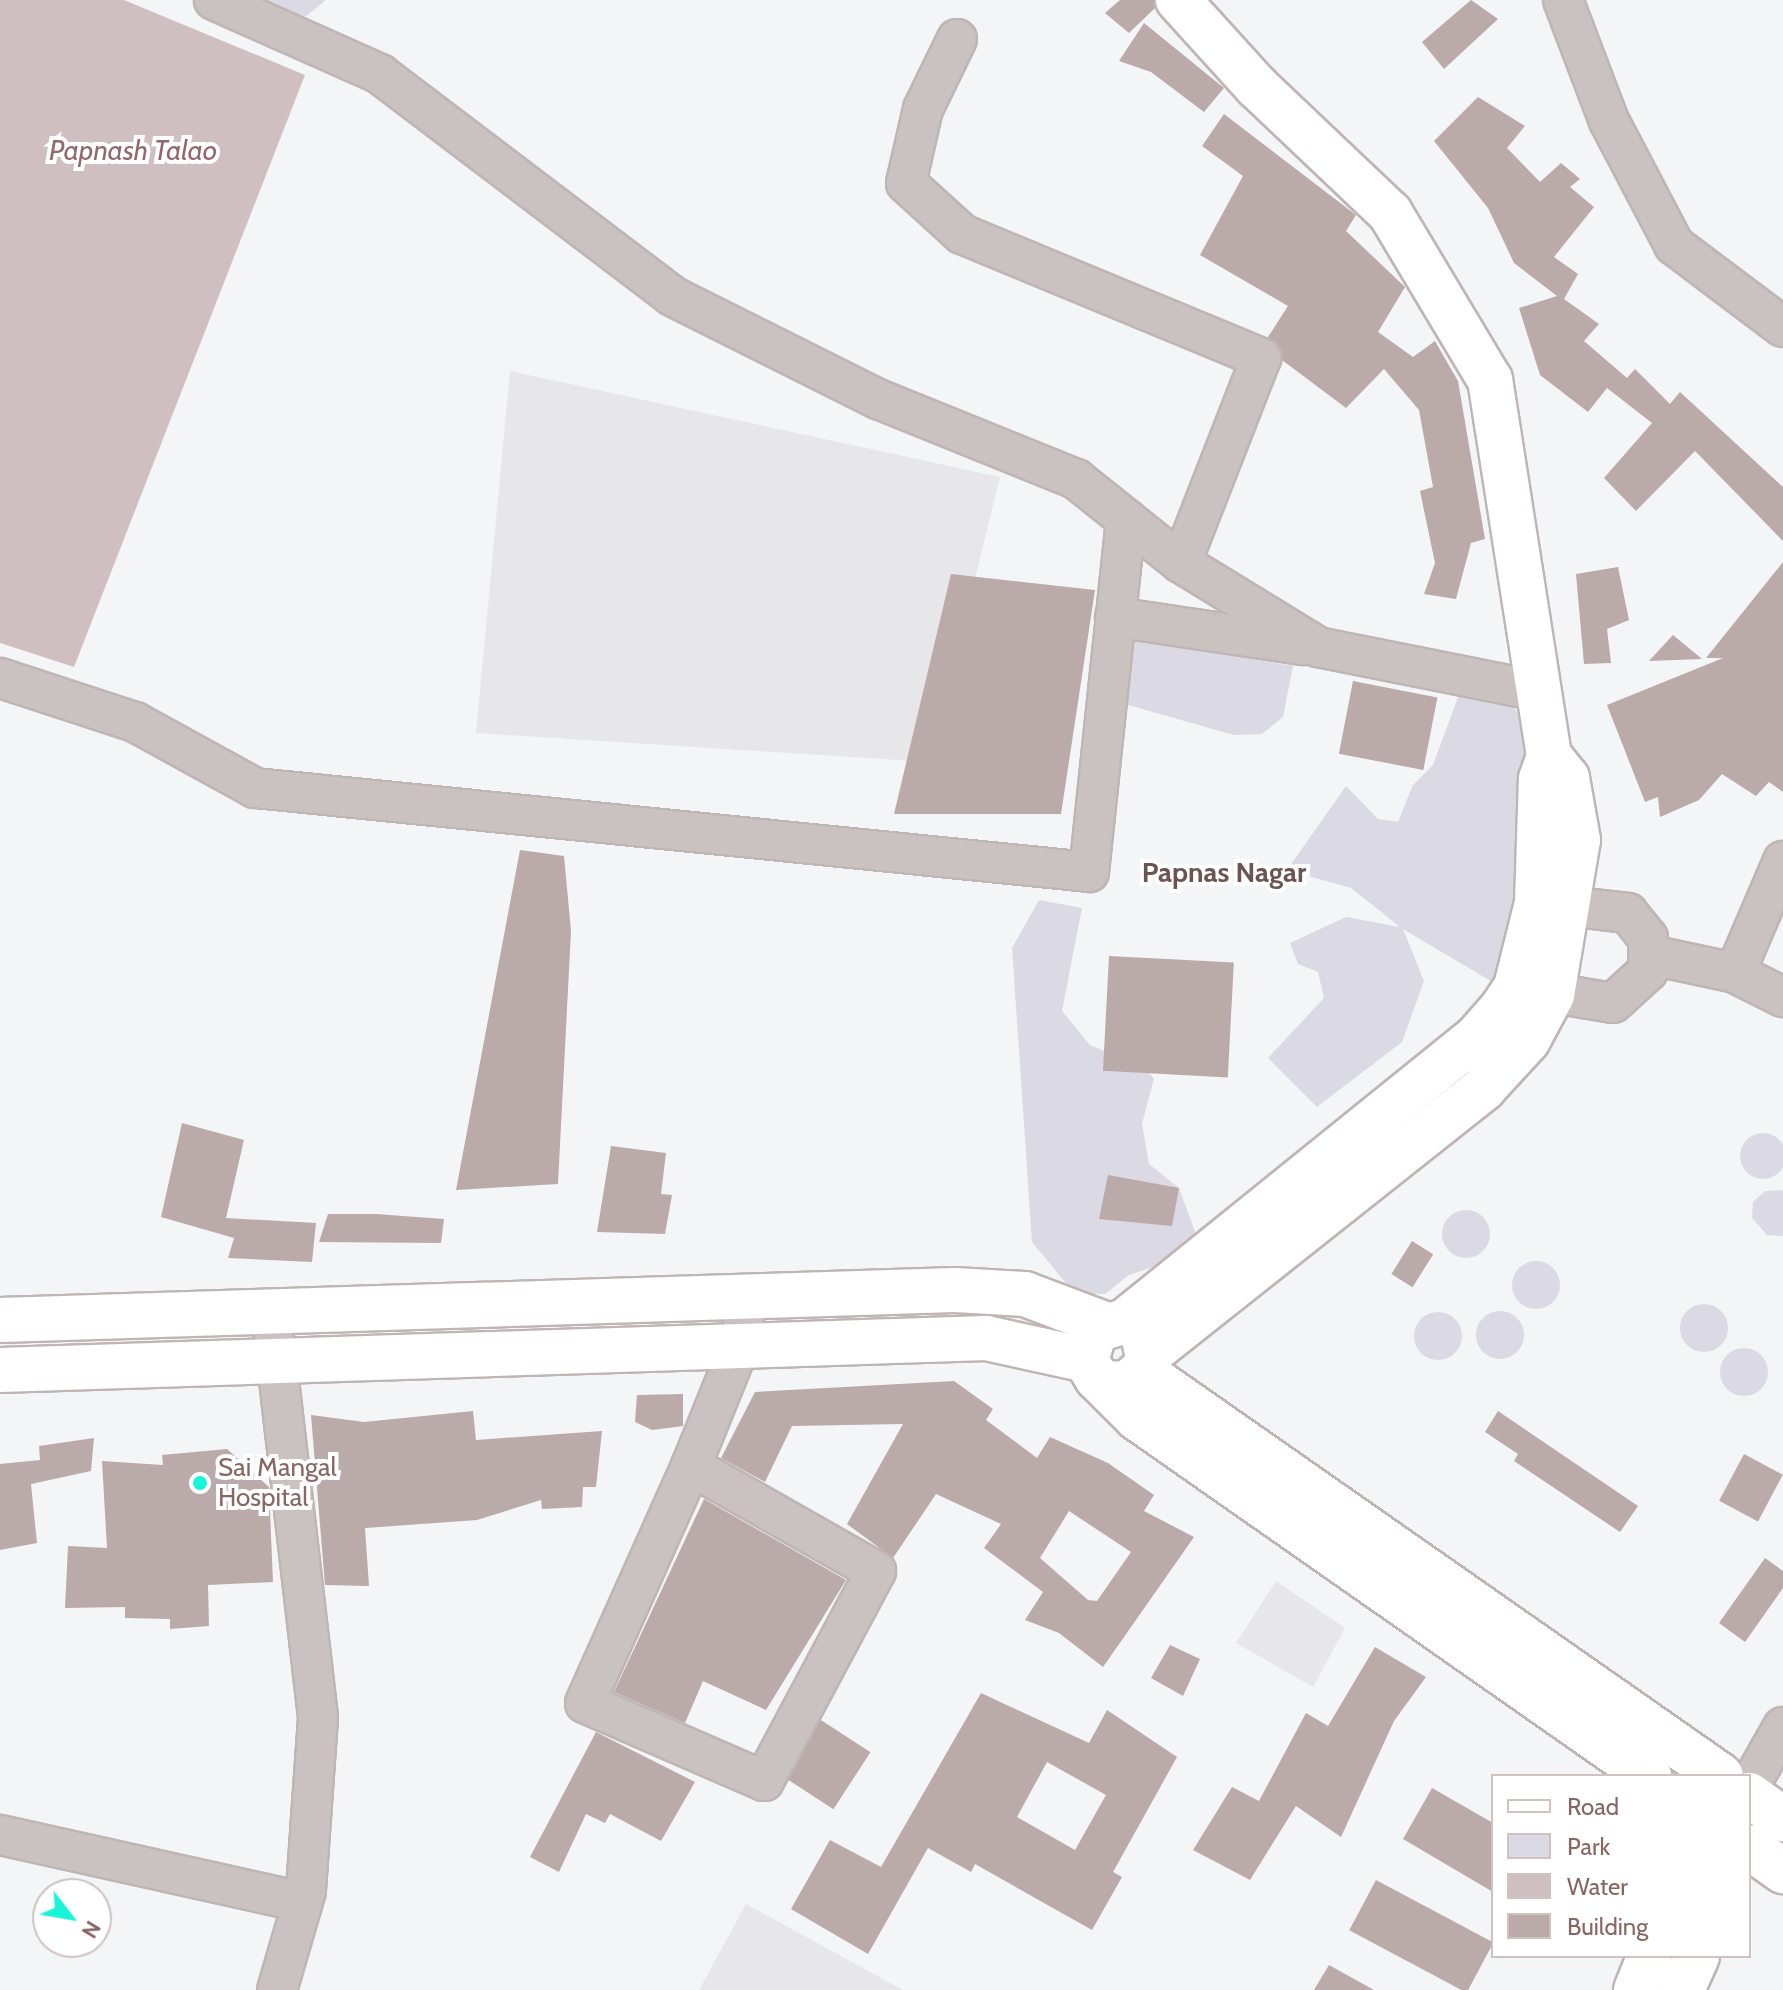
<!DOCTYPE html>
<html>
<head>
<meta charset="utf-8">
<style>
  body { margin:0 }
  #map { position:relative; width:1783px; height:1990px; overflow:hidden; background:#f4f5f7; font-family:Cabin,sans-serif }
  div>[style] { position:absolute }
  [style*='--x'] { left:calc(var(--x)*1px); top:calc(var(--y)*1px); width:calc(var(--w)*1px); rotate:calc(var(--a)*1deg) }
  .built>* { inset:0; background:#e7e6e8 }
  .green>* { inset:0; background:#dbd9e4 }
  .round { border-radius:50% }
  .water>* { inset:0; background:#d0bfc0 }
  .building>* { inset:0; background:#baaaaa; transform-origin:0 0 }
  .roads { filter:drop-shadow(2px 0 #beb5b4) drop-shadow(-2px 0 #beb5b4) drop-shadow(0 2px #beb5b4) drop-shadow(0 -2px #beb5b4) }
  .minor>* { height:38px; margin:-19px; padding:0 19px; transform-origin:19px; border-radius:19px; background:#cac2c1 }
  .major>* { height:44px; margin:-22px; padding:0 22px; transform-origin:22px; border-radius:22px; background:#fff }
  .dots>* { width:22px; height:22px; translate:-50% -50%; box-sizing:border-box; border:4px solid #fff; border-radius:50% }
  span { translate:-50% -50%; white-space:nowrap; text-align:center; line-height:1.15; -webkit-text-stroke:8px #fff; paint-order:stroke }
  .poi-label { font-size:26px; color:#886663 }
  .left { translate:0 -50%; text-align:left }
  .water-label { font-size:28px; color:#93686d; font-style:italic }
  .neighbourhood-label { font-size:28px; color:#6c5452; font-weight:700 }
  .legend { position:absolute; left:1491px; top:1774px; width:260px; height:184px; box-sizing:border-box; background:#fff; border:2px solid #cfc2c1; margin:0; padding:10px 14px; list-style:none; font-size:24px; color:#886663 }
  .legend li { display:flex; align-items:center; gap:16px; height:40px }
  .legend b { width:40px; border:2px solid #cfc2c1 }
  .north { position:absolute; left:32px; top:1878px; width:80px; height:80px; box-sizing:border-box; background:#fff; border:2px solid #cfc2c1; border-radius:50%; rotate:121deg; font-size:22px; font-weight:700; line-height:32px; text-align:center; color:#886663 }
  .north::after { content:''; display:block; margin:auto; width:28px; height:36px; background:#17f4d6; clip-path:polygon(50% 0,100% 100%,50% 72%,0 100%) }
</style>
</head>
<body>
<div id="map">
  <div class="built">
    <div style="clip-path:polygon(510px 371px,1000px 477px,930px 762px,476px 733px)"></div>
    <div style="clip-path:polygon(1276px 1581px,1345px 1628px,1313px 1687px,1236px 1643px)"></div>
    <div style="clip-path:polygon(746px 1904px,903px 1990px,699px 1990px)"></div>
  </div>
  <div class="green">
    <div style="clip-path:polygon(225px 0,325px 0,325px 1px,306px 16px,253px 17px)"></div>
    <div style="clip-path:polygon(1135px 640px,1293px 666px,1283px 717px,1262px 734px,1234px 735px,1107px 699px)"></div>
    <div style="clip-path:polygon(1460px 692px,1504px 695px,1540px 742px,1499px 986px,1403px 929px,1424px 981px,1402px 1042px,1317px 1107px,1268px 1058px,1324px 998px,1318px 972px,1298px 964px,1290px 943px,1346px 917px,1400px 927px,1351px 888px,1287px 870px,1346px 786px,1378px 819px,1398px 822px,1413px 785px,1433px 765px)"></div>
    <div style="clip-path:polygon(1039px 900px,1082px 908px,1062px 1011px,1090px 1045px,1145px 1067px,1154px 1079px,1142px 1124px,1149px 1164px,1179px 1188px,1197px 1237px,1168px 1262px,1129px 1275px,1105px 1294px,1074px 1293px,1032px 1242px,1012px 948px)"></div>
    <div class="round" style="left:1740px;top:1133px;width:46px;height:46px"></div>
    <div style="clip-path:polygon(1783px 1190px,1783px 1236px,1767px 1235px,1752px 1218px,1753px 1202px,1765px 1191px)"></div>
    <div class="round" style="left:1442px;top:1210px;width:48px;height:48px"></div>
    <div class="round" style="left:1512px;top:1261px;width:48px;height:48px"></div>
    <div class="round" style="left:1680px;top:1304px;width:48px;height:48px"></div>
    <div class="round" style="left:1476px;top:1311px;width:48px;height:48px"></div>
    <div class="round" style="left:1414px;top:1312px;width:48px;height:48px"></div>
    <div class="round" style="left:1720px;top:1348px;width:48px;height:48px"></div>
  </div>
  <div class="water">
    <div style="clip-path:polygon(0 0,124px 0,305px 75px,74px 667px,0 643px)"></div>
  </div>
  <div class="building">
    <div style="clip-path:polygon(1120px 0,1154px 0,1155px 8px,1129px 33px,1105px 13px)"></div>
    <div style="clip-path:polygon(1471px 0,1498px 19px,1444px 69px,1422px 42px)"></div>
    <div style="clip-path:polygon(1144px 23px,1224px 88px,1204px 112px,1151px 72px,1119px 61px)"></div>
    <div style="clip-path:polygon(1478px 97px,1525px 126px,1507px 148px,1540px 182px,1561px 163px,1580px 179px,1570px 187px,1594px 207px,1554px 257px,1578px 274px,1564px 299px,1599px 324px,1584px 341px,1627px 378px,1635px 369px,1670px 404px,1680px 392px,1783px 487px,1783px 541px,1695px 451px,1636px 511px,1604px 478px,1652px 423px,1607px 388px,1588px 412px,1540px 375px,1519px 308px,1557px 296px,1514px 263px,1488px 208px,1434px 141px)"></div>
    <div style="clip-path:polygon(1224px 114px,1356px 215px,1346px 231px,1405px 287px,1378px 332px,1413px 357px,1435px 341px,1458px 381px,1485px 539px,1471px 543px,1456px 599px,1424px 594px,1435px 563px,1420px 491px,1433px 487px,1419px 410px,1384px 369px,1346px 408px,1282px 360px,1268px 337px,1288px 306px,1200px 255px,1243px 176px,1202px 146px)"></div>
    <div style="clip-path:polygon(1783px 562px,1783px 792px,1769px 782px,1756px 796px,1722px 774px,1699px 800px,1660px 817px,1658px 797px,1645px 802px,1607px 705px,1723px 658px,1706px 658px)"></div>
    <div style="clip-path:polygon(1618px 567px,1629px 620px,1607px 629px,1611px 663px,1584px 664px,1576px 574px)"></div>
    <div style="clip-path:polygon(951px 574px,1095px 590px,1061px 814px,894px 814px)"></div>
    <div style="clip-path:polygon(1673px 635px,1702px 659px,1649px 661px)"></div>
    <div style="left:1353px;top:681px;width:86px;height:74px;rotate:11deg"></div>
    <div style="clip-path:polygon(520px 850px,564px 856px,571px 931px,558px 1184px,456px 1190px)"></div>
    <div style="left:1109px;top:956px;width:125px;height:115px;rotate:3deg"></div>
    <div style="clip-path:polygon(182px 1123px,244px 1140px,226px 1218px,316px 1223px,312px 1262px,228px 1258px,234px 1238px,161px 1217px)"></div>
    <div style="clip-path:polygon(611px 1146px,666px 1153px,661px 1194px,672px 1195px,665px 1234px,597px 1232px)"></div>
    <div style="clip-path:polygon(1108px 1175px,1179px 1188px,1172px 1226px,1099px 1219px)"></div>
    <div style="clip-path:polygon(328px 1214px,376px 1214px,444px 1219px,441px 1243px,319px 1242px)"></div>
    <div style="left:1412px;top:1241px;width:25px;height:39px;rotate:32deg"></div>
    <div style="clip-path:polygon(evenodd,954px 1381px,993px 1409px,986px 1420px,1037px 1458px,1050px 1437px,1108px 1463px,1154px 1495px,1144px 1511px,1194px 1537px,1103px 1667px,1059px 1633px,1025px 1620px,1043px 1592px,984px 1548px,1001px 1524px,936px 1494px,893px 1558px,847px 1524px,903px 1424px,792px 1426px,765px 1482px,721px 1458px,755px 1392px,954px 1381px,1069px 1511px,1131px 1552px,1097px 1601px,1088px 1600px,1040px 1558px,1069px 1511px)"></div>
    <div style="clip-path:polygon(683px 1394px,683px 1426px,652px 1430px,635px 1422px,637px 1395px)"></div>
    <div style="clip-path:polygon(473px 1411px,476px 1440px,602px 1431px,596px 1487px,583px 1487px,582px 1507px,542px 1509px,541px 1500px,477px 1520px,365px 1528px,369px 1586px,325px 1585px,311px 1415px,364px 1422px)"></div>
    <div style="clip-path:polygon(1498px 1411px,1638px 1506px,1620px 1532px,1514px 1461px,1518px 1454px,1485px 1432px)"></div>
    <div style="clip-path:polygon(94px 1438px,91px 1471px,31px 1484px,37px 1543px,0 1550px,0 1464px,40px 1460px,39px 1446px)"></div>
    <div style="clip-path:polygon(227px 1449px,269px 1487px,273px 1582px,208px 1585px,209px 1626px,170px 1629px,170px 1619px,125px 1618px,125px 1607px,65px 1608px,68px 1546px,107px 1548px,102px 1461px,163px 1465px,162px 1455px)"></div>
    <div style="left:1744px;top:1454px;width:44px;height:53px;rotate:28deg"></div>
    <div style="clip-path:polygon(704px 1499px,846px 1580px,766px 1710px,703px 1681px,685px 1723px,614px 1692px)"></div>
    <div style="clip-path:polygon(1765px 1558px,1783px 1571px,1783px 1588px,1745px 1642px,1719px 1623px)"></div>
    <div style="clip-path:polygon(1170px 1645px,1200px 1659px,1183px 1696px,1151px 1678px)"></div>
    <div style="clip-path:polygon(1375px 1647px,1426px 1677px,1394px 1721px,1341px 1837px,1296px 1806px,1250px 1880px,1193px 1850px,1232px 1787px,1259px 1801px,1306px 1713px,1328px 1726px)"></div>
    <div style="clip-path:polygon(evenodd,981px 1693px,1089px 1743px,1107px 1710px,1177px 1757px,1113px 1872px,1122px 1877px,1092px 1930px,975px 1864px,971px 1872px,928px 1848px,868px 1954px,791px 1909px,830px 1840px,881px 1867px,981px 1693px,1047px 1762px,1106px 1795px,1075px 1850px,1017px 1817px,1047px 1762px)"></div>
    <div style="left:821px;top:1720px;width:59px;height:68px;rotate:33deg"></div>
    <div style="clip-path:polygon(596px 1732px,695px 1782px,661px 1841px,610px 1814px,605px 1823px,586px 1814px,559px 1872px,530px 1857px)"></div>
    <div style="clip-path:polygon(1432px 1788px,1493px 1823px,1493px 1892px,1403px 1839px)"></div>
    <div style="left:1376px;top:1880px;width:133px;height:57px;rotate:28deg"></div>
    <div style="clip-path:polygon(1329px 1965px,1374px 1990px,1314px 1990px)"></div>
  </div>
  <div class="roads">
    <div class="minor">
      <div style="--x:214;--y:0;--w:182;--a:24"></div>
      <div style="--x:380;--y:74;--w:367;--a:37.2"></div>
      <div style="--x:672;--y:296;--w:230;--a:26.6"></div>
      <div style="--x:878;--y:399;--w:214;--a:22"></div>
      <div style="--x:1076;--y:479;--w:134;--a:38.7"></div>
      <div style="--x:1181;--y:563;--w:161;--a:31.5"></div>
      <div style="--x:1318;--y:647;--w:224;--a:11.3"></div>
      <div style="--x:1563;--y:0;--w:129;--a:69.2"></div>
      <div style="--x:1609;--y:121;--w:140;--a:62.3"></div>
      <div style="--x:1674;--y:245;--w:136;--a:37"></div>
      <div style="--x:957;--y:39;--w:78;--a:115.9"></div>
      <div style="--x:923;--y:109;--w:76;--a:102.9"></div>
      <div style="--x:906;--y:183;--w:76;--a:42.3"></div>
      <div style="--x:962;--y:234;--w:324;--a:22.5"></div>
      <div style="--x:1261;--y:358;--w:220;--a:111.3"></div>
      <div style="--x:1115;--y:617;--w:190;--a:8.5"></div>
      <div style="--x:0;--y:678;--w:142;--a:18.1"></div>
      <div style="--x:135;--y:722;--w:137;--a:28.8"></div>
      <div style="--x:255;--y:788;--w:838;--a:5.75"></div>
      <div style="--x:1089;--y:872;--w:355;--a:-84"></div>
      <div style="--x:1651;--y:955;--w:86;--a:12.1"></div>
      <div style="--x:1735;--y:973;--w:54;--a:26.6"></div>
      <div style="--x:1735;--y:973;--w:122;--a:-66.8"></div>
      <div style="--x:1523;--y:988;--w:91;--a:9.5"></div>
      <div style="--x:1613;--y:1003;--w:47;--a:-42.4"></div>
      <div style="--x:1648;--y:971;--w:33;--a:-90"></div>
      <div style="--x:1648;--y:938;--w:32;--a:-129"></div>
      <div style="--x:1628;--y:913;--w:90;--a:-173.6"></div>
      <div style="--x:271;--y:1311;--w:410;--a:83.4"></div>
      <div style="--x:318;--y:1718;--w:173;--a:94"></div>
      <div style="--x:306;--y:1891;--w:103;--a:106.3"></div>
      <div style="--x:691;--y:1466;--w:213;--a:29.6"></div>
      <div style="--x:876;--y:1571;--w:238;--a:118.1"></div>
      <div style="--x:764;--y:1781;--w:195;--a:-156.5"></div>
      <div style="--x:585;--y:1703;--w:260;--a:-65.9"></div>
      <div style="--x:691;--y:1466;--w:128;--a:-68"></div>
      <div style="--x:739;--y:1347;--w:50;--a:-79.6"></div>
      <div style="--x:1749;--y:1787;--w:69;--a:-60.5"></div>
      <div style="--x:0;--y:1835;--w:310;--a:12.5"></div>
    </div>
    <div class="major">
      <div style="--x:0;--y:1320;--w:955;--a:-1.8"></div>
      <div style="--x:955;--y:1290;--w:70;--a:3.3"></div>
      <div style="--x:1025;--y:1294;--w:85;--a:20.8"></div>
      <div style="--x:1125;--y:1321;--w:449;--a:-38.9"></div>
      <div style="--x:1475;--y:1039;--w:41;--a:-48.9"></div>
      <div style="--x:1502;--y:1008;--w:25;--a:-56"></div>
      <div style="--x:1516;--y:987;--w:87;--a:-76"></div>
      <div style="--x:1537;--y:903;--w:124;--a:-88.2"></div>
      <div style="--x:1541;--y:779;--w:24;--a:-71"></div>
      <div style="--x:1549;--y:756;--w:381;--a:-98.9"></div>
      <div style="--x:1490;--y:380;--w:195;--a:-120.9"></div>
      <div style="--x:1390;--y:213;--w:183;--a:-136.5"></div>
      <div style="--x:1257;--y:87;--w:118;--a:-132.2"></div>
      <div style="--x:1150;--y:1353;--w:426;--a:-38.4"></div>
      <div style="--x:1484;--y:1088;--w:65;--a:-47.5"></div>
      <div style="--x:1528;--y:1040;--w:51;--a:-61.9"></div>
      <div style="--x:1552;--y:995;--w:157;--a:-80.5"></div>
      <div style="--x:1578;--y:840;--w:63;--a:-100.1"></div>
      <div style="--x:1567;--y:778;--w:22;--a:-129"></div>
      <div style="--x:0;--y:1370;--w:987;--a:-1.86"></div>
      <div style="--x:986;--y:1338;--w:102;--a:12.4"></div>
      <div style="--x:1143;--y:1372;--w:705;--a:34.95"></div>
      <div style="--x:1106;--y:1383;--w:21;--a:3"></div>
      <div style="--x:1127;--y:1384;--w:30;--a:-42"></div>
      <div style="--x:1149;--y:1364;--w:33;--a:-101"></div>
      <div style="--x:1143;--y:1332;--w:21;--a:-149"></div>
      <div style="--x:1125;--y:1321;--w:32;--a:162"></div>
      <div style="--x:1095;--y:1331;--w:30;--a:107"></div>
      <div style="--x:1086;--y:1360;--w:21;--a:59"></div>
      <div style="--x:1097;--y:1378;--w:57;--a:45"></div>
      <div style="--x:1137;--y:1418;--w:625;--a:34.96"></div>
      <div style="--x:1749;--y:1795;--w:42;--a:35.2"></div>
      <div style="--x:1749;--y:1847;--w:42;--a:35.2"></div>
      <div style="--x:1636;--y:1990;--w:37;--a:-68"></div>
      <div style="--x:1682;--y:1990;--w:37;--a:-66"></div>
    </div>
  </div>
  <div class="dots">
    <div style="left:200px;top:1483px;background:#17f4d6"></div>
  </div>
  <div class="poi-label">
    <span class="left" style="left:218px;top:1483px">Sai Mangal<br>Hospital</span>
  </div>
  <div class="water-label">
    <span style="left:133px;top:150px">Papnash Talao</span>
  </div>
  <div class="neighbourhood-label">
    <span style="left:1224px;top:872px">Papnas Nagar</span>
  </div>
  <ul class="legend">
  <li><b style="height:10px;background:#fff"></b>Road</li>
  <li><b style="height:22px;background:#dbd9e4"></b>Park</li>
  <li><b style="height:22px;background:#d0bfc0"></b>Water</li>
  <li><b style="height:22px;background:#baaaaa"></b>Building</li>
  </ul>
  <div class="north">N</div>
</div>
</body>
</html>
